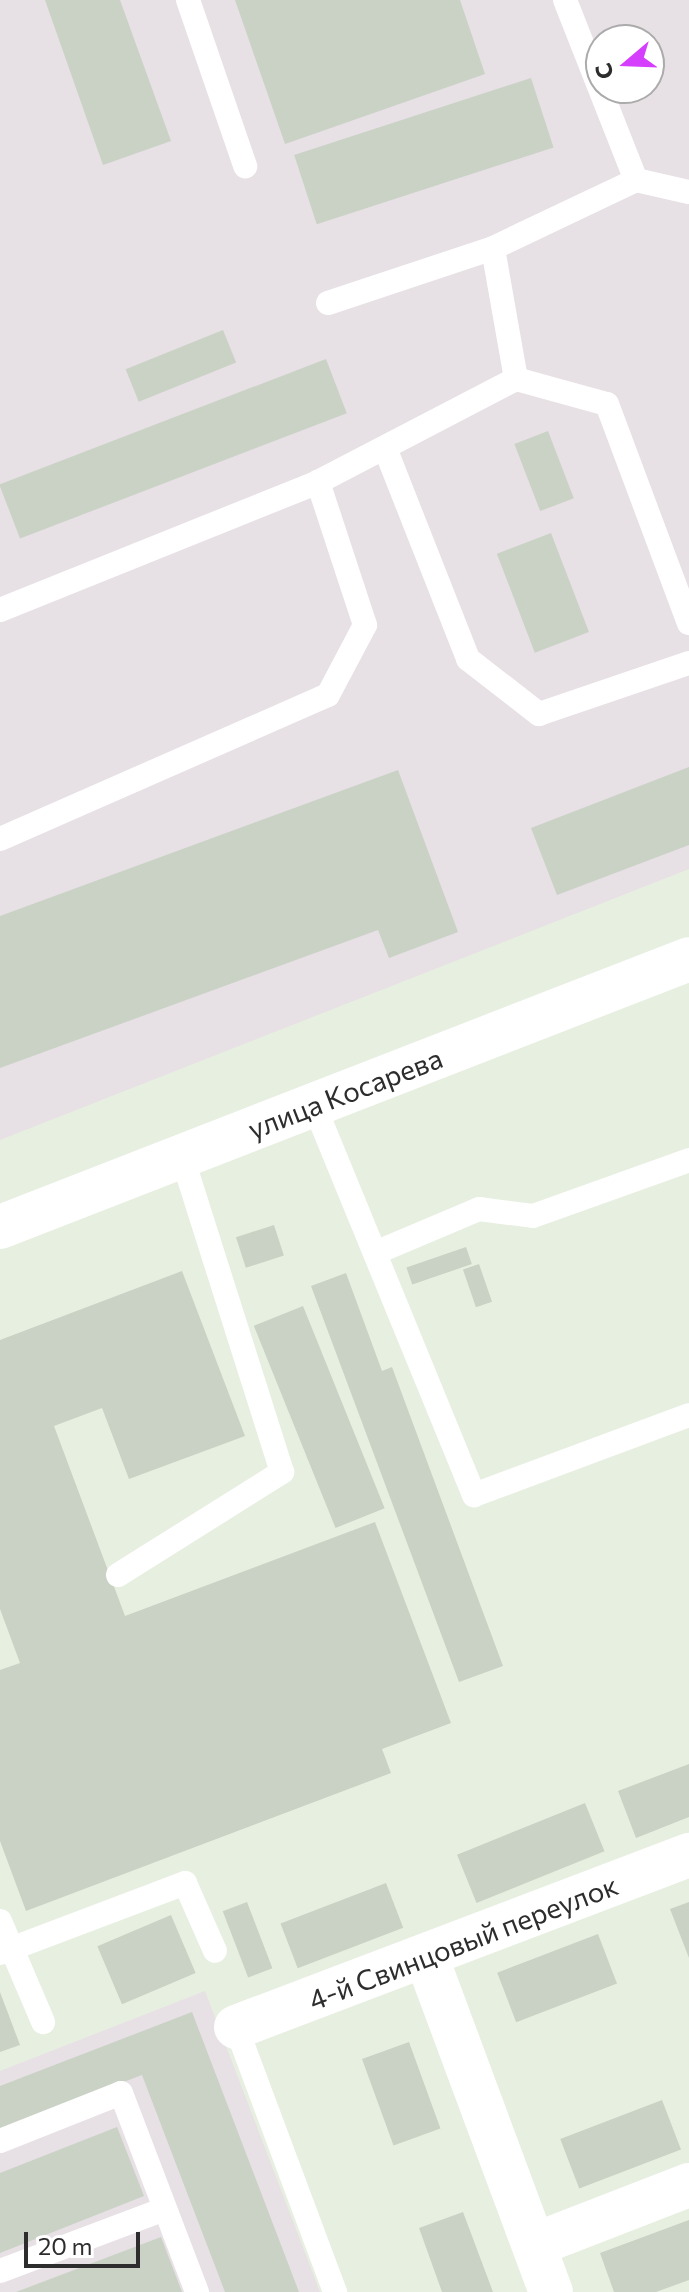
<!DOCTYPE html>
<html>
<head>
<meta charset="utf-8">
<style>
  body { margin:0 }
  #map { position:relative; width:689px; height:2292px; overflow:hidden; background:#e7efe0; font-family:Commissioner,sans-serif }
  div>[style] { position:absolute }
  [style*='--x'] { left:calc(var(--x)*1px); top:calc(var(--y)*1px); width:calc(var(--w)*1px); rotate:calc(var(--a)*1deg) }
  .industrial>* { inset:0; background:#e7e0e5 }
  .building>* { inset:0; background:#c9d2c5; transform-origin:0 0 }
  .lane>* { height:24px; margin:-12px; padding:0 12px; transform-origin:12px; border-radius:12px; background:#fff }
  .street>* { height:44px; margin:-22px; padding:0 22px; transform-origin:22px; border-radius:22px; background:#fff }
  .secondary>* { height:44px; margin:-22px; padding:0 22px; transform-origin:22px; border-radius:22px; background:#fff }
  span { translate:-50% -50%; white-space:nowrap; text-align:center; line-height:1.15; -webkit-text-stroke:6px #fff; paint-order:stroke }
  .street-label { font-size:28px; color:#2d2d2d }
  .north { position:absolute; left:585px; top:24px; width:80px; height:80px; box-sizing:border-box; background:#fff; border:2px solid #ababab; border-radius:50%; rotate:251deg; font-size:22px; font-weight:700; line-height:32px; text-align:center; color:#2d2d2d }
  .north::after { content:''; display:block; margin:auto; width:28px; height:36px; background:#d63efd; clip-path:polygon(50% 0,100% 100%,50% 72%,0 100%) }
  .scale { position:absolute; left:24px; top:2232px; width:116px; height:36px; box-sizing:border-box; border:4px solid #2d2d2d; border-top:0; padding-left:10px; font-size:24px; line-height:28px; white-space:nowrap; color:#2d2d2d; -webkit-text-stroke:6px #fff; paint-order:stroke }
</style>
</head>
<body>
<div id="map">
  <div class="industrial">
    <div style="clip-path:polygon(evenodd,0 0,689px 0,689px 869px,0 1140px,0 0,601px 40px,649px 40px,649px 88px,601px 88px,601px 40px)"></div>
    <div style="clip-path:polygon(205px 1991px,320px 2292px,0 2292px,0 2071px)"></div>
  </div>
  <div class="building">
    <div style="clip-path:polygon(45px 0,120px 0,171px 141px,103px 165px)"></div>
    <div style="clip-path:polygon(235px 0,460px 0,485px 74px,285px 144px)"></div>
    <div style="left:531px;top:78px;width:73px;height:249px;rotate:72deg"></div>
    <div style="left:223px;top:330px;width:35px;height:105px;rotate:68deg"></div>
    <div style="left:326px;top:359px;width:58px;height:350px;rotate:69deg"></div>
    <div style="left:548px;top:431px;width:72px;height:36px;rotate:69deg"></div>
    <div style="left:551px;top:533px;width:106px;height:58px;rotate:69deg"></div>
    <div style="clip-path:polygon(689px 767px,689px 845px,557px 895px,531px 828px)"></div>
    <div style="clip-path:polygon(398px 770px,458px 932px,389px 958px,378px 930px,0 1068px,0 916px)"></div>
    <div style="left:274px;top:1225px;width:32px;height:40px;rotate:72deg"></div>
    <div style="left:466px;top:1247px;width:18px;height:63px;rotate:71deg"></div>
    <div style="left:479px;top:1264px;width:40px;height:17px;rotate:71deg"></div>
    <div style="clip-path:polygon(182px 1271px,245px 1436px,129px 1479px,102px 1408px,54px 1426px,125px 1616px,375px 1522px,451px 1723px,382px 1749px,391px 1773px,26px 1911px,0 1841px,0 1670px,20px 1663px,0 1609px,0 1340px)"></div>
    <div style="clip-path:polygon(346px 1273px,382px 1371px,392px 1367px,503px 1666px,459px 1682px,311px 1286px)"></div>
    <div style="left:303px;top:1306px;width:218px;height:53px;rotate:68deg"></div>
    <div style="clip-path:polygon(689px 1764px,689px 1817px,636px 1838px,618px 1791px)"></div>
    <div style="left:585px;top:1803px;width:52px;height:138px;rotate:68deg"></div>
    <div style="left:386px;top:1883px;width:48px;height:113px;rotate:69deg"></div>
    <div style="left:247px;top:1902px;width:71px;height:26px;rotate:69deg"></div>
    <div style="clip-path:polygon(689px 1902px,689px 1958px,670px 1909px)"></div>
    <div style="left:171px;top:1915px;width:63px;height:80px;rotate:67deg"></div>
    <div style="left:598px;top:1934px;width:53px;height:108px;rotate:69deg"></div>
    <div style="clip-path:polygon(0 1992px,20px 2045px,0 2052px)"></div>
    <div style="clip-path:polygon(192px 2012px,299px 2292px,225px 2292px,142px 2075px,0 2129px,0 2086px)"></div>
    <div style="left:409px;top:2042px;width:92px;height:50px;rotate:70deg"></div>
    <div style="left:662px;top:2100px;width:53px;height:109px;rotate:69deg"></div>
    <div style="clip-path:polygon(117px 2127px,144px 2196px,0 2253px,0 2173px)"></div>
    <div style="clip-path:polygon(463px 2212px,493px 2292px,442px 2292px,419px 2228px)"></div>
    <div style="clip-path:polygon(689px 2220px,689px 2280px,656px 2292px,614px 2292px,600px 2253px)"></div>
    <div style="clip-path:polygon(161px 2237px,182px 2292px,16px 2292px)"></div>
  </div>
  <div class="lane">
    <div style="--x:188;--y:0;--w:176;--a:71"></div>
    <div style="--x:565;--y:0;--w:193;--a:68.5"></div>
    <div style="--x:636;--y:180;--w:54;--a:12.8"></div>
    <div style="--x:328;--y:303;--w:174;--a:-18.4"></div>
    <div style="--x:493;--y:248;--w:158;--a:-25.4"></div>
    <div style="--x:516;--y:379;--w:94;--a:15.4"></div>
    <div style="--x:607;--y:404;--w:234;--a:69.5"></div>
    <div style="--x:385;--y:448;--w:227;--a:68.5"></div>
    <div style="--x:468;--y:659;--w:90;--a:37.8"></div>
    <div style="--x:539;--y:714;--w:158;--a:-18.8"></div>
    <div style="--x:0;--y:610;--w:343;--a:-21.9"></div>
    <div style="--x:318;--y:482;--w:223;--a:-27.5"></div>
    <div style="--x:516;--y:379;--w:133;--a:-100"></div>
    <div style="--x:0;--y:839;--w:358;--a:-23.7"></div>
    <div style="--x:328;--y:695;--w:79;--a:-62.1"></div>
    <div style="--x:365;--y:625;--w:151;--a:-108.2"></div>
    <div style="--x:314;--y:1105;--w:422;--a:67.7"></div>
    <div style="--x:474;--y:1495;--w:229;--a:-20.4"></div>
    <div style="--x:375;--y:1253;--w:113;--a:-22.9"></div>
    <div style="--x:479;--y:1209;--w:54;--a:7.4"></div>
    <div style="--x:533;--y:1216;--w:166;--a:-19.7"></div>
    <div style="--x:118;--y:1575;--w:194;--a:-32.1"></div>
    <div style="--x:282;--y:1472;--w:331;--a:-107.6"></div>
    <div style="--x:0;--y:1921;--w:110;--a:66.9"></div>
    <div style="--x:0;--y:1953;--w:198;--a:-20.7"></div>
    <div style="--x:185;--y:1883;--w:74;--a:66.2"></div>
    <div style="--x:236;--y:2027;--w:283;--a:69.5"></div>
    <div style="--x:0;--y:2141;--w:130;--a:-21.6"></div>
    <div style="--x:121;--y:2093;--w:213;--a:69.1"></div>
    <div style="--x:0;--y:2271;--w:176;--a:-20.6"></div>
  </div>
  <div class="street">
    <div style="--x:426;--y:1956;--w:358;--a:69.6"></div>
    <div style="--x:236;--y:2027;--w:485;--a:-20.8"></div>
    <div style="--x:534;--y:2245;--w:166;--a:-21.2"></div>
  </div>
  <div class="secondary">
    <div style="--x:0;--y:1227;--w:739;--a:-21.25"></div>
  </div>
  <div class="street-label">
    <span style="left:345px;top:1093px;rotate:-21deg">улица Косарева</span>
    <span style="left:463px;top:1942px;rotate:-21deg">4-й Свинцовый переулок</span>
  </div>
  <div class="north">С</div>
  <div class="scale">20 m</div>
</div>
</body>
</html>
